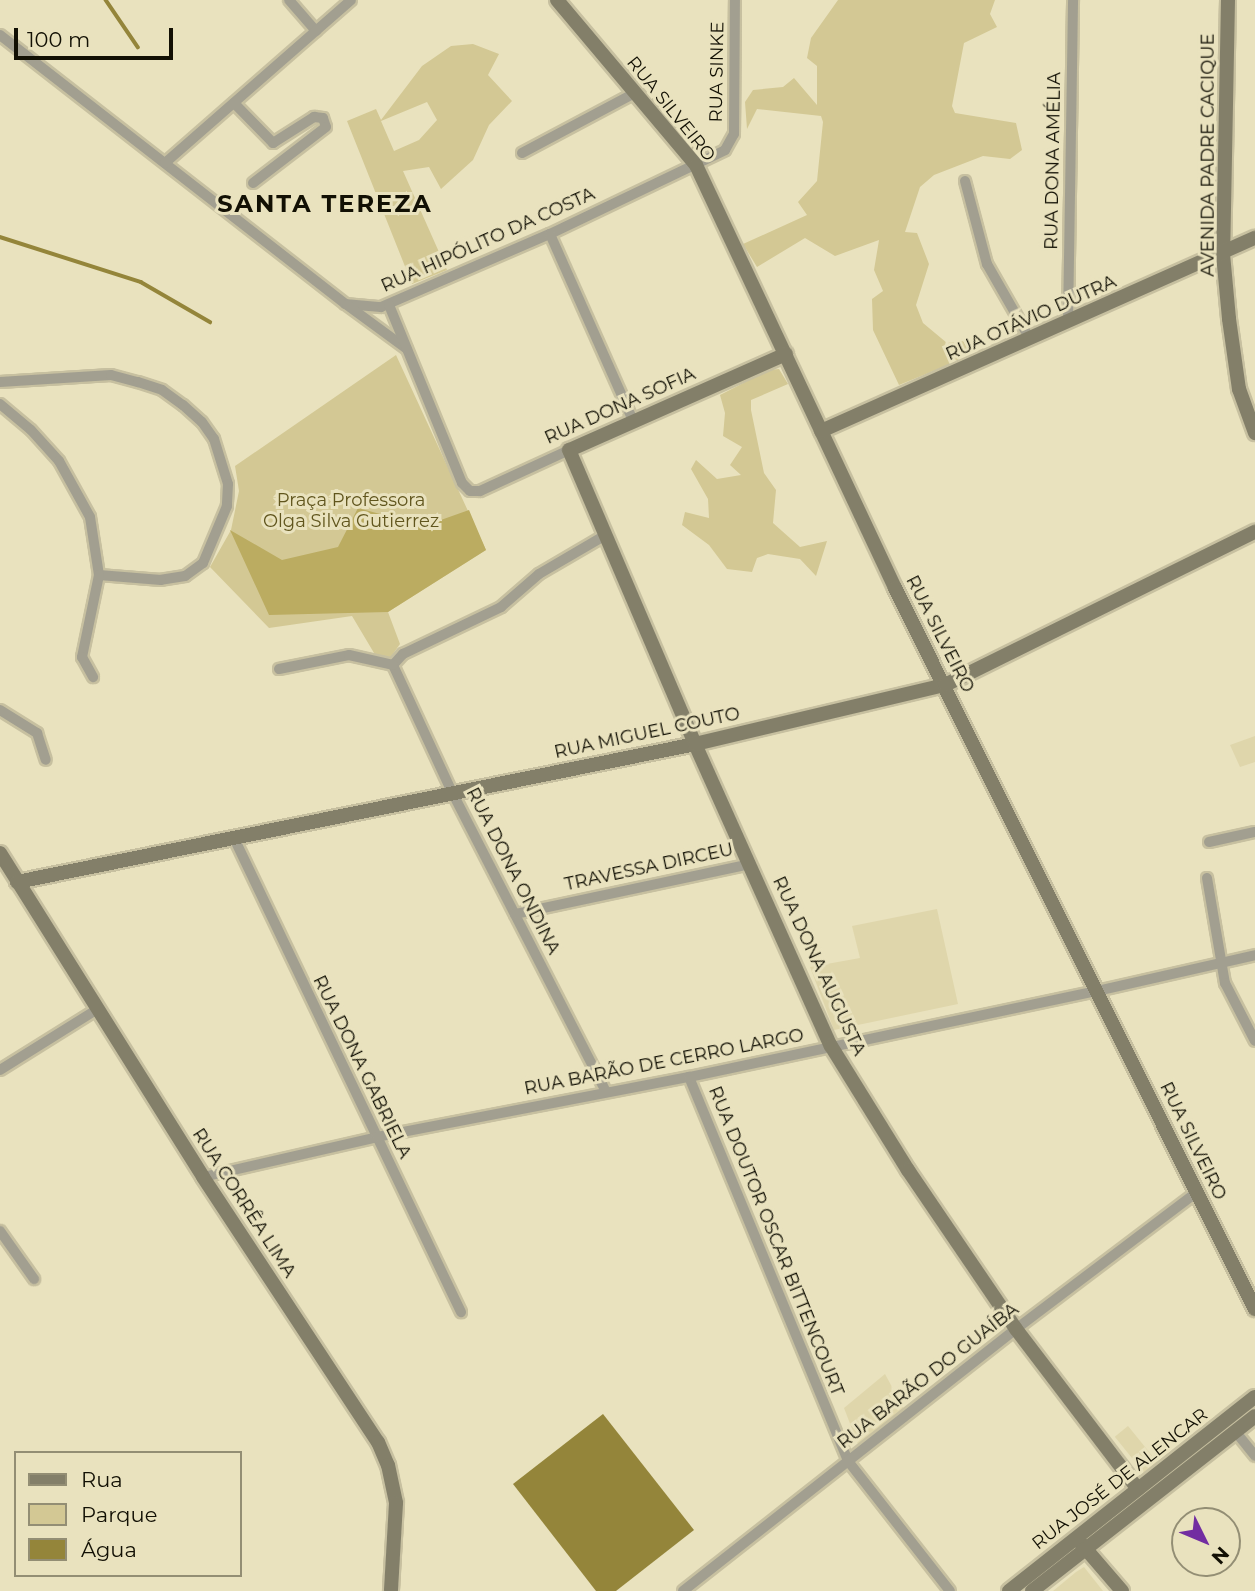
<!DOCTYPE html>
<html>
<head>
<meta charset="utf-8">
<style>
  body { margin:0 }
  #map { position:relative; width:1255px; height:1591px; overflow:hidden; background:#e9e2be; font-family:Montserrat,sans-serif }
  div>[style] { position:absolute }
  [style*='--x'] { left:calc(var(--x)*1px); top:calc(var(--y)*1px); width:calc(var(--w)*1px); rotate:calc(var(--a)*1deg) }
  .built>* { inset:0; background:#dfd6ab; transform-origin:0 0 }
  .green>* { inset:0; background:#d3c894 }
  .forest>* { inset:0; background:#bbac61 }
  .water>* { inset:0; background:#94853a }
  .stream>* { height:3.5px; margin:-1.75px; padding:0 1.75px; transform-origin:1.75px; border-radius:1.75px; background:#94853a }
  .roads { filter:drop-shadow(2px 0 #c7c0a0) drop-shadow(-2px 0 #c7c0a0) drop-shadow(0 2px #c7c0a0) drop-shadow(0 -2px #c7c0a0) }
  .street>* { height:10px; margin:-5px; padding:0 5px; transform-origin:5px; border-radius:5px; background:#a29f90 }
  .secondary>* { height:14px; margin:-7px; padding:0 7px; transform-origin:7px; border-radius:7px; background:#837f69 }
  span { translate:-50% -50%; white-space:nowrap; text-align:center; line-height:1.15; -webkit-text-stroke:6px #e9e2be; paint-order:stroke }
  .street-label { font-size:18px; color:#121004 }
  .park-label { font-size:18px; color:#60551d }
  .district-label { font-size:24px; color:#121004; font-weight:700; letter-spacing:2px }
  .legend { position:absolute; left:14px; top:1451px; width:228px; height:126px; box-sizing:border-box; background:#e9e2be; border:2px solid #938e74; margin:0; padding:9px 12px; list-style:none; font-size:21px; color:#121004 }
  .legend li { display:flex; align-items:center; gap:14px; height:35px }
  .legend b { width:35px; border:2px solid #938e74 }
  .north { position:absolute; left:1171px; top:1507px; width:70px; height:70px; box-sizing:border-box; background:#e9e2be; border:2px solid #938e74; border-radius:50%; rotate:133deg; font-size:19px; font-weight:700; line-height:28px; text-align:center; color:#121004 }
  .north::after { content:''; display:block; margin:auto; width:24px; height:32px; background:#722da1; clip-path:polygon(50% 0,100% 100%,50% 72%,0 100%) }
  .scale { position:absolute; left:14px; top:28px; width:159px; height:32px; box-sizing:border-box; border:4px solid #121004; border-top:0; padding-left:9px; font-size:21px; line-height:24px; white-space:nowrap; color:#121004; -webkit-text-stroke:5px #e9e2be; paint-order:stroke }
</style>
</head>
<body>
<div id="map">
  <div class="built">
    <div style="clip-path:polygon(1255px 736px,1255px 762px,1240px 767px,1230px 745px)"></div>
    <div style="clip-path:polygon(937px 909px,958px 1004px,834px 1030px,810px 967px,860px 958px,852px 926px)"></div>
    <div style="clip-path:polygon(885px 1374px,905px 1411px,859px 1447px,844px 1408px)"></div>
    <div style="left:1128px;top:1426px;width:48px;height:17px;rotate:51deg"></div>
    <div style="clip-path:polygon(1084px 1567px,1103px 1591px,1053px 1591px,1076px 1572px)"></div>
  </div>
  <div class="green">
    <div style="clip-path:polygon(838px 0,995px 0,990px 14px,997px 27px,964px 43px,952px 106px,955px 113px,1016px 123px,1022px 150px,1010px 159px,983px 156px,934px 175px,920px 187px,905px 232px,917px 233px,929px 264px,916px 305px,923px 323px,947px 343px,963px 341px,969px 350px,965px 358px,899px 385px,873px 330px,872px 299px,883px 291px,874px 270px,879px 240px,835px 256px,805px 238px,757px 267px,743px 244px,807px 215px,798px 202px,817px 181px,823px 122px,821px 116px,757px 109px,747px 129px,745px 102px,753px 90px,783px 87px,794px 78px,817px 105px,817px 66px,807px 58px,811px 38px)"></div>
    <div style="clip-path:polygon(evenodd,473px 44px,499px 54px,488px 75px,512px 101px,489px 125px,473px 160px,441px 189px,429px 167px,403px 171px,447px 270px,412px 284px,347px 121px,376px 109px,381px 120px,422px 66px,451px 46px,473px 44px,427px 102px,437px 120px,419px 140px,394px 151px,381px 121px,427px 102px)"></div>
    <div style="clip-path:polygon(396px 355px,486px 550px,388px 612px,400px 644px,388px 661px,377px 658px,352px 616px,269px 628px,210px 567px,231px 530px,239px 491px,235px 466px)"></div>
    <div style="clip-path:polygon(779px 369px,788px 384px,751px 400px,751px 410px,764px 473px,776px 490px,773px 523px,800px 547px,827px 541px,816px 576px,800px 559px,768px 554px,757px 558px,752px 572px,727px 569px,709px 545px,682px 525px,685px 512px,709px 518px,708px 499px,691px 469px,696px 460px,717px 479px,741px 475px,730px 465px,742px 447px,723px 436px,725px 413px,720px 395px,769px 370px)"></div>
  </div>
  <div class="forest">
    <div style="clip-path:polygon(358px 508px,424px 526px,469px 510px,486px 550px,388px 612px,269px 615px,230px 530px,282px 560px,338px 547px)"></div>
  </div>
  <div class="water">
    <div style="clip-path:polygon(603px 1414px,694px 1530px,616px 1591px,596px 1591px,513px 1484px)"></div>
  </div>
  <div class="stream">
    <div style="--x:106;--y:0;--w:57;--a:55.8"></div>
    <div style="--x:0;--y:237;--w:148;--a:17.7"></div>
    <div style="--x:141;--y:282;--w:80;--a:30.1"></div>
  </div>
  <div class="roads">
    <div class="street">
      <div style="--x:289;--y:0;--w:41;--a:48.9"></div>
      <div style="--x:0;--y:35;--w:437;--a:37.9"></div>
      <div style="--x:345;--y:304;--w:36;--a:5"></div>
      <div style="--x:381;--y:307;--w:184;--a:-23.4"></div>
      <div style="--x:550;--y:234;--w:194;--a:-25.6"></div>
      <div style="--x:725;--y:150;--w:18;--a:-61"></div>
      <div style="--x:734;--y:134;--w:134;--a:-89.6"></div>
      <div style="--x:234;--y:103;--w:56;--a:45.7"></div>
      <div style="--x:273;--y:143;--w:49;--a:-32.4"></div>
      <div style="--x:314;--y:117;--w:9;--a:6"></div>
      <div style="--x:323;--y:118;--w:9;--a:72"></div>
      <div style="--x:326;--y:127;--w:92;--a:142.5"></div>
      <div style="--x:522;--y:153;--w:128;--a:-28"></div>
      <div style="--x:165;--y:163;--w:247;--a:-41.2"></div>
      <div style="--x:965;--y:181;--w:86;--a:75.2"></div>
      <div style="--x:987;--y:264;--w:86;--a:60.2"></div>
      <div style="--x:550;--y:234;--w:204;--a:66"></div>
      <div style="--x:347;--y:305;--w:74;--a:36.3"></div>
      <div style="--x:389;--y:305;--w:192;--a:67.7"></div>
      <div style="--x:462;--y:483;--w:11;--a:45"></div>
      <div style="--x:470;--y:491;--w:10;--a:0"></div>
      <div style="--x:480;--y:491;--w:98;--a:-24.7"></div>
      <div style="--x:1068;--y:322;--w:322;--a:-89.1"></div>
      <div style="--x:0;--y:382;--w:111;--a:-3.6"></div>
      <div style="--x:111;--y:375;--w:28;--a:15"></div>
      <div style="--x:138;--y:382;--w:25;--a:18"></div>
      <div style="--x:162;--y:390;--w:26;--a:36"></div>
      <div style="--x:183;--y:405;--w:25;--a:42"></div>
      <div style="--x:202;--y:422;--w:21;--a:55"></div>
      <div style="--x:214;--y:439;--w:47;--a:72.7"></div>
      <div style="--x:228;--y:484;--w:22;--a:93"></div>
      <div style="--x:227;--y:506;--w:62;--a:112.8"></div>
      <div style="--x:203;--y:563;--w:22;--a:144"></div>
      <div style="--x:185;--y:576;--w:24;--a:171"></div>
      <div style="--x:161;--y:580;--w:62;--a:-175.4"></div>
      <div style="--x:0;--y:404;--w:40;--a:40"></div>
      <div style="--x:31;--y:430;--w:42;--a:47.9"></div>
      <div style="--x:59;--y:461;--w:64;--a:61"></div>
      <div style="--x:90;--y:517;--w:59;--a:81.2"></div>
      <div style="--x:99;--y:575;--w:84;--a:101.7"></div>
      <div style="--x:82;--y:657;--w:23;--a:61"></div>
      <div style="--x:393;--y:665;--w:140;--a:65.1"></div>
      <div style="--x:452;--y:792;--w:337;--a:62.8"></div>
      <div style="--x:393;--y:665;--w:15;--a:-48"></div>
      <div style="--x:403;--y:654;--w:109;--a:-25.6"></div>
      <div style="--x:501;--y:607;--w:50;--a:-41"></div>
      <div style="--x:539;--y:574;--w:75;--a:-30.3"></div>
      <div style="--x:279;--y:669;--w:71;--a:-11.3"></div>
      <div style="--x:349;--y:655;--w:45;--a:12.8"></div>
      <div style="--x:0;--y:710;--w:44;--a:31.9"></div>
      <div style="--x:37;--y:733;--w:28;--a:72"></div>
      <div style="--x:233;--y:836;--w:528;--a:64.41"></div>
      <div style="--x:1209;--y:842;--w:47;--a:-12.3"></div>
      <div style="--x:1207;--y:878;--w:107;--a:80.3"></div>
      <div style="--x:1225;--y:983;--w:65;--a:62.7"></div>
      <div style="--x:515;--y:914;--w:240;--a:-12"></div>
      <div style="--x:0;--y:1070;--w:113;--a:-32"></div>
      <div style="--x:689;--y:1077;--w:416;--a:67.5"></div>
      <div style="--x:848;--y:1461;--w:165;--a:51.9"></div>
      <div style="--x:203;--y:1177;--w:179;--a:-12.9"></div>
      <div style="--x:377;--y:1137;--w:318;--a:-10.9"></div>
      <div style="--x:689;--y:1077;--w:417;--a:-11.9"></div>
      <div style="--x:1097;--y:991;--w:162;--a:-12.8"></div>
      <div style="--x:0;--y:1231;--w:59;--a:54.7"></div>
      <div style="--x:1235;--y:1431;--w:32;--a:51"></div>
      <div style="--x:683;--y:1591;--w:424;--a:-38.2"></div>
      <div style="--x:1016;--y:1329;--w:227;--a:-37.1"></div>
    </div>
    <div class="secondary">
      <div style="--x:557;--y:0;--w:216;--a:49.9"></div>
      <div style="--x:696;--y:165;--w:467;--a:64.8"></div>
      <div style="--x:895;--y:588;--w:806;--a:63.47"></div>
      <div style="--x:1228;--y:0;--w:254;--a:91.1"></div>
      <div style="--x:1223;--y:254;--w:65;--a:84.7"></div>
      <div style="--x:1229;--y:319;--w:71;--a:81.9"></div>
      <div style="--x:1239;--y:389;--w:47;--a:70"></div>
      <div style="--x:786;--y:354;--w:237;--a:156.1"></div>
      <div style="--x:569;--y:450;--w:320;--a:66.8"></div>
      <div style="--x:695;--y:744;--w:331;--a:65.8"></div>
      <div style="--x:831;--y:1046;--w:146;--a:58.2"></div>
      <div style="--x:908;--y:1170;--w:192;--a:55.8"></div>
      <div style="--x:1016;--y:1329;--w:201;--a:52.7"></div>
      <div style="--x:821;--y:431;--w:475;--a:-24"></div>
      <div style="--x:0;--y:853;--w:382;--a:57.9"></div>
      <div style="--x:203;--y:1177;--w:318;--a:56.6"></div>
      <div style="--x:378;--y:1442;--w:25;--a:67"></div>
      <div style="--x:388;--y:1465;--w:39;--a:78"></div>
      <div style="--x:396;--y:1503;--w:88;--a:93.3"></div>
      <div style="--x:17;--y:882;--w:692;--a:-11.5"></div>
      <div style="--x:695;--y:744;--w:257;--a:-13.3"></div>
      <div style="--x:945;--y:685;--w:346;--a:-26.3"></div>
      <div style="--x:1079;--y:1541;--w:66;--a:49.3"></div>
      <div style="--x:1009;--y:1591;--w:313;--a:-38.3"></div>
      <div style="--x:1032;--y:1591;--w:283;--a:-38.1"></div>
    </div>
  </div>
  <div class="street-label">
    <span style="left:717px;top:72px;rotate:-89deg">RUA SINKE</span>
    <span style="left:671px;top:109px;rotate:51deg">RUA SILVEIRO</span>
    <span style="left:1208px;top:155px;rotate:-90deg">AVENIDA PADRE CACIQUE</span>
    <span style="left:1053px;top:161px;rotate:-89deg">RUA DONA AMÉLIA</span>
    <span style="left:488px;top:240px;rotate:-24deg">RUA HIPÓLITO DA COSTA</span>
    <span style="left:1031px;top:318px;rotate:-24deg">RUA OTÁVIO DUTRA</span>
    <span style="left:620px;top:406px;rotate:-24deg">RUA DONA SOFIA</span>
    <span style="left:940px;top:634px;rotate:63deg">RUA SILVEIRO</span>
    <span style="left:647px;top:733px;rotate:-12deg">RUA MIGUEL COUTO</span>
    <span style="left:649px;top:867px;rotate:-12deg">TRAVESSA DIRCEU</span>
    <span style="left:513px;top:871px;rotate:63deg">RUA DONA ONDINA</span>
    <span style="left:819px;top:966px;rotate:65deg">RUA DONA AUGUSTA</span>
    <span style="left:664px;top:1062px;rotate:-11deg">RUA BARÃO DE CERRO LARGO</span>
    <span style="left:362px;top:1067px;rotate:64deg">RUA DONA GABRIELA</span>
    <span style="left:1193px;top:1141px;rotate:64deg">RUA SILVEIRO</span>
    <span style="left:244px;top:1203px;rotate:57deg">RUA CORRÊA LIMA</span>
    <span style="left:776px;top:1241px;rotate:68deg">RUA DOUTOR OSCAR BITTENCOURT</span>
    <span style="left:928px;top:1376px;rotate:-38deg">RUA BARÃO DO GUAÍBA</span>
    <span style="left:1120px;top:1479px;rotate:-38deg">RUA JOSÉ DE ALENCAR</span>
  </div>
  <div class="park-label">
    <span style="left:351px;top:511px">Praça Professora<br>Olga Silva Gutierrez</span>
  </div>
  <div class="district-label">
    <span style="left:325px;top:204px">SANTA TEREZA</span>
  </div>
  <ul class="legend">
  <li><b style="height:9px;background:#837f69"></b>Rua</li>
  <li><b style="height:19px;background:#d3c894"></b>Parque</li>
  <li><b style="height:19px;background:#94853a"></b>Água</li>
  </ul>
  <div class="north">N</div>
  <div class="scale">100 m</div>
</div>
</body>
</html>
